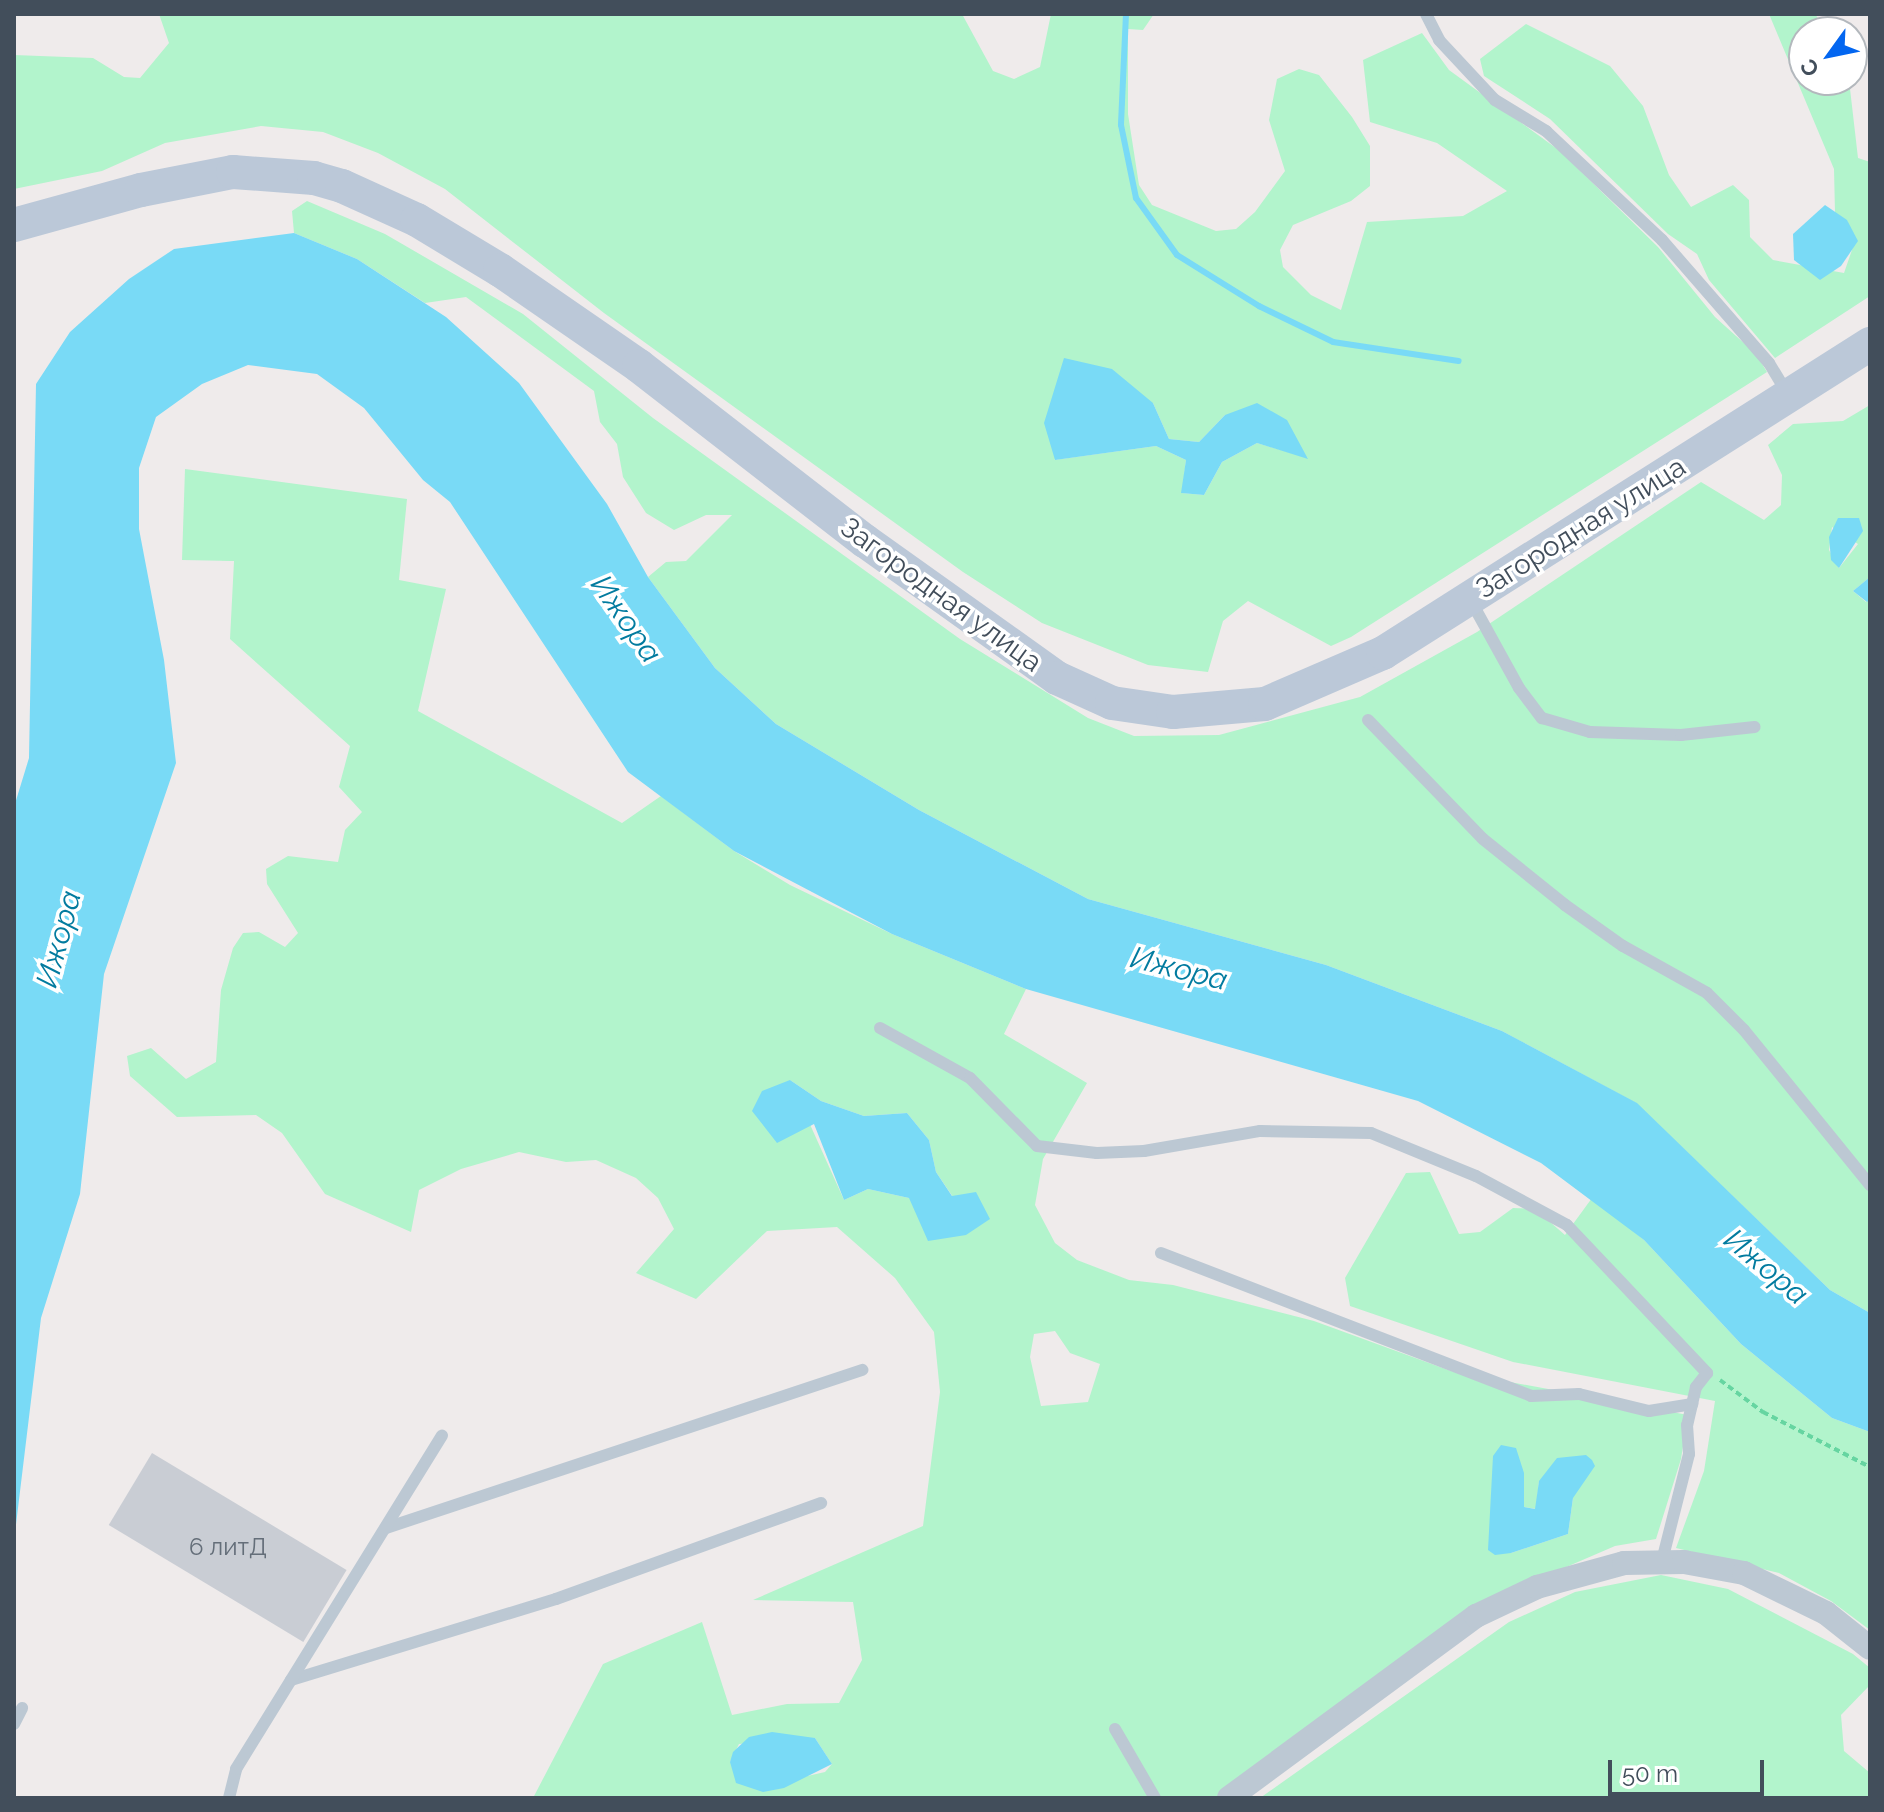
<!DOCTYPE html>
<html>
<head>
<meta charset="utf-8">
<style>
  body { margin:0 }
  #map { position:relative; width:1884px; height:1812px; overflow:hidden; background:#efebeb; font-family:Raleway,sans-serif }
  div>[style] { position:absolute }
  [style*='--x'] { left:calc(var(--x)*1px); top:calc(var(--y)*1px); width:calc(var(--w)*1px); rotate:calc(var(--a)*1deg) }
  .green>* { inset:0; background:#b2f4cc }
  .water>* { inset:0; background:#79daf6 }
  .stream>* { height:6px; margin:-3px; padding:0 3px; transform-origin:3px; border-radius:3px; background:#79daf6 }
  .building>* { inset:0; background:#c9cdd4; transform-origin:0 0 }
  .path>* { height:4px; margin-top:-2px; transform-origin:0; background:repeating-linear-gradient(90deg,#66d5a1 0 6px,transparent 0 10px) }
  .service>* { height:12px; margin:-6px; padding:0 6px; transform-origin:6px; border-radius:6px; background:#bcc8d3 }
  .minor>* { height:24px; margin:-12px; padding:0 12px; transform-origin:12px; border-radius:12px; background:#bcc8d3 }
  .secondary>* { height:34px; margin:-17px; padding:0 17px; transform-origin:17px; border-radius:17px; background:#bbc8d8 }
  span { translate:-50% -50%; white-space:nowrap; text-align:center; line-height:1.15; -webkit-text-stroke:7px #fff; paint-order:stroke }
  .number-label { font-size:24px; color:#646e79 }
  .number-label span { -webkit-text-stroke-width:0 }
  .street-label { font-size:28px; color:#424e5b }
  .water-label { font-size:30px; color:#027b9f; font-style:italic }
  .frame { position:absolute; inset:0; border:16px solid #424e5b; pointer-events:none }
  .north { position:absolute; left:1788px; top:16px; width:80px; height:80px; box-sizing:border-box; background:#fff; border:2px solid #b3b8bd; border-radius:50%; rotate:237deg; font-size:22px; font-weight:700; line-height:32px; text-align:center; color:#424e5b }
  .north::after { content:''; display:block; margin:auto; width:28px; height:36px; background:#0366f0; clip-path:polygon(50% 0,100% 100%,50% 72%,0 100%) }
  .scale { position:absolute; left:1608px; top:1760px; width:156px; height:36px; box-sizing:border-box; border:4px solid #424e5b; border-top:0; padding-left:10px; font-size:24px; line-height:28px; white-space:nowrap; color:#424e5b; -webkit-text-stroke:6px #fff; paint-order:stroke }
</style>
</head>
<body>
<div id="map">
  <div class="green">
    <div style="clip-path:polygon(evenodd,159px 14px,962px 14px,993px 71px,1014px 79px,1040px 67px,1051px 14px,1154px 14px,1143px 30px,1128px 29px,1128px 114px,1139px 185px,1152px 205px,1216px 231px,1236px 229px,1255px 212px,1285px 171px,1269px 120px,1277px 79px,1299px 69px,1319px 75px,1352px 117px,1370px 146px,1370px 186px,1351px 201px,1293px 225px,1280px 250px,1283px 267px,1311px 295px,1341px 310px,1367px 222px,1463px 216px,1507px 191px,1437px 143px,1370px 122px,1363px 60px,1422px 33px,1449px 70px,1560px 151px,1658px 247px,1715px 317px,1756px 354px,1767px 372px,1351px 637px,1331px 646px,1248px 601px,1223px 621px,1208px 672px,1148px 665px,1042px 623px,963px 572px,604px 313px,445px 189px,378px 153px,323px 132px,261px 126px,165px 143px,102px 171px,14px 189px,14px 55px,93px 58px,124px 77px,140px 78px,169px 43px,159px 14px,1153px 403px,1169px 439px,1199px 442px,1225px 415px,1308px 458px,1257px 443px,1222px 462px,1204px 495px,1182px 493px,1186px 460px,1156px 446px,1054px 460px,1153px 403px)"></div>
    <div style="clip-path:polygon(1769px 14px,1815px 14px,1827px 32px,1804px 32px,1804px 80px,1849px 80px,1858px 158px,1870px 162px,1870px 296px,1775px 358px,1709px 280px,1697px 254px,1668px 234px,1550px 119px,1484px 76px,1480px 59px,1526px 24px,1610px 66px,1643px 106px,1669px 175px,1691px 207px,1733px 185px,1749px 200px,1750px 237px,1773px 260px,1844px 273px,1853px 247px,1835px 213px,1834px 169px)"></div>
    <div style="clip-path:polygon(evenodd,307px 201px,385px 234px,523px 314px,653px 418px,960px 639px,1088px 718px,1134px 736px,1219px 735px,1360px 697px,1477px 632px,1701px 482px,1764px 520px,1781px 505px,1782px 475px,1768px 445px,1793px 424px,1843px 421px,1870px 405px,1870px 577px,1853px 591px,1866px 602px,1870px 599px,1870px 1313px,1830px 1290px,1636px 1103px,1502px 1031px,1326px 965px,1088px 899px,919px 810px,776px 724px,715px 668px,648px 577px,666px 562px,686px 561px,732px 515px,706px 515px,674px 530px,646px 513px,623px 477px,617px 444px,600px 422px,594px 391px,466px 297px,425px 303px,357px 259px,294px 233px,292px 211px,307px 201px,1832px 527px,1858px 544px,1839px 568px,1829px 550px,1832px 527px)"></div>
    <div style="clip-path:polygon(evenodd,185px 469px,407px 499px,399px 580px,446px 589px,418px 711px,622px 823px,661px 796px,734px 851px,790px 885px,892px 934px,1026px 989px,1004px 1034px,1087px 1083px,1043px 1159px,1035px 1205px,1055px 1243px,1077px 1260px,1129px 1280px,1173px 1285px,1314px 1321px,1451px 1371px,1688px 1415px,1681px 1459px,1656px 1539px,1615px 1546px,1499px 1596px,1215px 1798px,533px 1798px,603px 1664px,702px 1622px,732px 1715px,787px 1704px,839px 1703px,862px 1660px,853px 1602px,753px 1600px,923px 1526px,940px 1392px,934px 1332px,895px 1278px,837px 1227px,767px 1231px,696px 1299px,636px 1273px,674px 1229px,658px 1198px,636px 1178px,596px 1160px,566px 1162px,519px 1152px,461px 1169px,419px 1190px,411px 1232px,325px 1194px,282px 1133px,256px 1115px,177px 1117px,130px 1076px,127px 1056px,151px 1048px,186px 1079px,216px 1062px,221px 990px,233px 948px,243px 933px,259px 932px,285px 947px,298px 933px,267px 884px,266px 869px,288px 856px,338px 862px,345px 830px,362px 812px,339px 787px,350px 746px,230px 639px,234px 561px,182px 560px,185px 469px,790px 1080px,821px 1101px,864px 1116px,907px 1113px,929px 1140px,936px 1172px,953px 1197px,909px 1198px,868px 1189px,844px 1200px,790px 1080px,185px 469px,1055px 1331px,1070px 1353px,1100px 1364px,1088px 1402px,1041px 1406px,1030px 1357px,1034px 1334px,1055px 1331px,185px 469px,1524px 1473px,1524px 1507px,1536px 1509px,1539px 1481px,1573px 1498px,1568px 1534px,1511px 1553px,1524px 1473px,185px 469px,815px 1738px,832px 1764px,825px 1772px,803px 1777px,730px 1762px,739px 1744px,815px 1738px)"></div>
    <div style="clip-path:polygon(1430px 1172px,1459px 1234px,1480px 1232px,1513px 1208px,1535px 1209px,1565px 1235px,1592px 1198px,1644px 1240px,1741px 1344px,1832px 1418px,1870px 1432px,1870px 1630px,1831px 1601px,1779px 1573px,1676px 1548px,1704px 1471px,1715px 1401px,1513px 1362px,1350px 1306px,1345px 1278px,1406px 1173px)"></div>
    <div style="clip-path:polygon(1661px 1575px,1728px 1589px,1853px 1654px,1870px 1668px,1870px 1685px,1841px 1715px,1844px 1751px,1870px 1773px,1870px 1798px,1260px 1798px,1509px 1622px,1575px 1592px)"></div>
  </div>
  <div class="water">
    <div style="clip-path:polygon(1825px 205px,1847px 220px,1858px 241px,1841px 266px,1820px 280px,1794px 260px,1793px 234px)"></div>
    <div style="clip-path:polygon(294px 233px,357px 259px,446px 317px,519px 383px,607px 504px,648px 577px,715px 668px,776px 724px,919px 810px,1088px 899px,1326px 965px,1502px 1031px,1637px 1103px,1830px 1290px,1870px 1313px,1870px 1432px,1832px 1418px,1741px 1344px,1644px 1240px,1541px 1163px,1418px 1101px,1026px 989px,892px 934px,734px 851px,628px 772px,450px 502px,423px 480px,364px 408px,317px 374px,248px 365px,202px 384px,156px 417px,139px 468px,139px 529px,164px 660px,176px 763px,104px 974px,80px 1194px,41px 1318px,14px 1541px,14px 807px,29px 758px,36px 384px,70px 332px,129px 279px,174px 249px)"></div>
    <div style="clip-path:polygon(1064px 358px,1112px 369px,1153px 403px,1169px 439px,1199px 442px,1225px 415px,1257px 403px,1287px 420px,1308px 459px,1257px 443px,1222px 462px,1204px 495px,1181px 493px,1186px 460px,1156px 446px,1055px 460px,1044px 423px)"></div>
    <div style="clip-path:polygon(1838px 518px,1859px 518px,1863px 531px,1839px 568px,1831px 560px,1829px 537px)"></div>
    <div style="clip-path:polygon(1870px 577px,1870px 599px,1867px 602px,1853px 591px)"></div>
    <div style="clip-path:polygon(790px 1080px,821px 1101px,864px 1116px,907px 1113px,929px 1140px,936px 1172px,952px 1196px,976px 1192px,990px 1219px,966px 1235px,928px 1241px,909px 1198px,868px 1189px,844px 1200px,814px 1124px,777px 1143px,752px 1111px,762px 1091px)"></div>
    <div style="clip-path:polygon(1501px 1445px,1516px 1448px,1524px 1473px,1524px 1507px,1535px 1509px,1539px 1481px,1557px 1458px,1586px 1455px,1592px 1460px,1595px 1466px,1573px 1498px,1568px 1534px,1511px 1553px,1495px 1555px,1488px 1550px,1493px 1456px)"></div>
    <div style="clip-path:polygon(772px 1732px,815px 1738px,832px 1764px,784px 1788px,763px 1792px,736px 1783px,730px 1762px,733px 1752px,749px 1737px)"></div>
  </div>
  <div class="stream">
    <div style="--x:1126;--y:14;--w:111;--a:92.6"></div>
    <div style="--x:1121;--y:125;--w:75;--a:78.4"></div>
    <div style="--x:1136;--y:198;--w:70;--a:54.3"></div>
    <div style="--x:1177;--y:255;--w:97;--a:31.9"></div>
    <div style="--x:1259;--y:306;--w:82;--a:25.9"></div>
    <div style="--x:1333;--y:342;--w:127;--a:8.6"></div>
  </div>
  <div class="building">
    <div style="left:152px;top:1453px;width:227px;height:84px;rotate:31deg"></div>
  </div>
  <div class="path">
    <div style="--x:1720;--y:1380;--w:54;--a:36.7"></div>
    <div style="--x:1763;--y:1412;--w:120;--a:27.2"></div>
  </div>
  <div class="service">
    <div style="--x:1426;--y:14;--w:29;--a:63"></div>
    <div style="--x:1439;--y:40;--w:82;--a:47"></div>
    <div style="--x:1495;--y:100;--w:60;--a:31.3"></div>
    <div style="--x:1546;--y:131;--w:159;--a:43.2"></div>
    <div style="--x:1662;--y:240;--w:163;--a:49"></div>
    <div style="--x:1769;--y:363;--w:37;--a:59"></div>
    <div style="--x:1471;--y:601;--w:99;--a:61.1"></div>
    <div style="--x:1519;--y:688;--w:38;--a:53"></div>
    <div style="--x:1542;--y:718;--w:50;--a:16.3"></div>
    <div style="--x:1590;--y:732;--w:91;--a:1.9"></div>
    <div style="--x:1681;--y:735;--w:74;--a:-6.2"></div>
    <div style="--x:1368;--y:720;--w:165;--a:46"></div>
    <div style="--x:1483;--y:839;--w:105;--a:38.8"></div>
    <div style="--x:1565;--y:905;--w:71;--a:35.3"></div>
    <div style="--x:1623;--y:946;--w:96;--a:29.2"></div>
    <div style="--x:1707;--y:993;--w:52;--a:45"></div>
    <div style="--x:1744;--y:1030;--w:200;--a:50.9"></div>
    <div style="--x:880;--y:1028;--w:103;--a:29.1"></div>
    <div style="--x:970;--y:1078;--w:95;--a:45.4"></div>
    <div style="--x:1037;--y:1146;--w:60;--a:6.7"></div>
    <div style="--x:1097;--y:1153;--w:47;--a:-2.4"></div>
    <div style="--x:1144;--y:1151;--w:118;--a:-9.8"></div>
    <div style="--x:1260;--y:1131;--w:111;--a:1"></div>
    <div style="--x:1371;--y:1133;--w:113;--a:22.3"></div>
    <div style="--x:1476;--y:1176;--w:103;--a:28.3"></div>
    <div style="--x:1567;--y:1225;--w:204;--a:46.6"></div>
    <div style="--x:1707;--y:1373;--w:18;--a:128"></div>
    <div style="--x:1696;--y:1387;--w:39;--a:103"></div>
    <div style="--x:1687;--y:1425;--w:29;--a:86"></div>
    <div style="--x:1689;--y:1454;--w:110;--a:104.2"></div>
    <div style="--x:1161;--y:1253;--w:397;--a:21.1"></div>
    <div style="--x:1531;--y:1396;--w:48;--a:-2.4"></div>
    <div style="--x:1579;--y:1394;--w:72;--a:13.7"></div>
    <div style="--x:1649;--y:1411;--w:44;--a:-9.2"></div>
    <div style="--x:386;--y:1528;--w:502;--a:-18.36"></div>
    <div style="--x:291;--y:1680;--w:277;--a:-17"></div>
    <div style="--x:556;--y:1599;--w:282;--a:-19.9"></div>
    <div style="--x:14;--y:1724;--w:18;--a:-63"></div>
    <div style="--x:1115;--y:1729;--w:80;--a:59.9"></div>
    <div style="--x:229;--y:1798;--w:30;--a:-76"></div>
    <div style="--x:236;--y:1769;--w:392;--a:-58.3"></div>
  </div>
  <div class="minor">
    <div style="--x:1229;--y:1798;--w:307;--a:-36.4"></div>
    <div style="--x:1476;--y:1616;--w:68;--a:-25.4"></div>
    <div style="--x:1537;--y:1587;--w:90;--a:-15.4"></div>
    <div style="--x:1624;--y:1563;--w:60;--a:-1"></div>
    <div style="--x:1684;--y:1562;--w:61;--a:10.4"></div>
    <div style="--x:1744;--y:1573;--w:91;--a:26"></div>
    <div style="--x:1826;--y:1613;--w:56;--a:38.5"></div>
  </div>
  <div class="secondary">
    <div style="--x:14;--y:225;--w:132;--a:-15.4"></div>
    <div style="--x:141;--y:190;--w:94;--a:-11.1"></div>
    <div style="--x:233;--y:172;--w:81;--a:4.2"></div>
    <div style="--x:314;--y:178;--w:29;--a:16"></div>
    <div style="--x:342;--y:186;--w:82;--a:24.4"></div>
    <div style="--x:417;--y:220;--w:97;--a:31.1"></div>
    <div style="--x:500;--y:270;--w:169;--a:34.6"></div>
    <div style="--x:639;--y:366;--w:286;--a:37.8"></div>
    <div style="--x:865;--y:541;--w:236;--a:35.5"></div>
    <div style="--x:1057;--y:678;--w:60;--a:24.4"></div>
    <div style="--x:1112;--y:703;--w:62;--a:8.4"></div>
    <div style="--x:1173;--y:712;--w:92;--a:-5"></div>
    <div style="--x:1265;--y:704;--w:129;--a:-23.4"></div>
    <div style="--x:1383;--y:653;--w:577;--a:-32.4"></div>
  </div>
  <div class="number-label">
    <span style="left:228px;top:1547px">6 литД</span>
  </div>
  <div class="street-label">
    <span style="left:1581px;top:528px;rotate:-32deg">Загородная улица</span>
    <span style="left:941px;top:595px;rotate:36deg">Загородная улица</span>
  </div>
  <div class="water-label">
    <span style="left:626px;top:619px;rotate:55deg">Ижора</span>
    <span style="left:59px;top:939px;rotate:-75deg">Ижора</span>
    <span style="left:1179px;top:969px;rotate:14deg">Ижора</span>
    <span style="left:1766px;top:1267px;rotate:40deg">Ижора</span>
  </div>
  <div class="frame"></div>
  <div class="north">С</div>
  <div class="scale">50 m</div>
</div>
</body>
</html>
